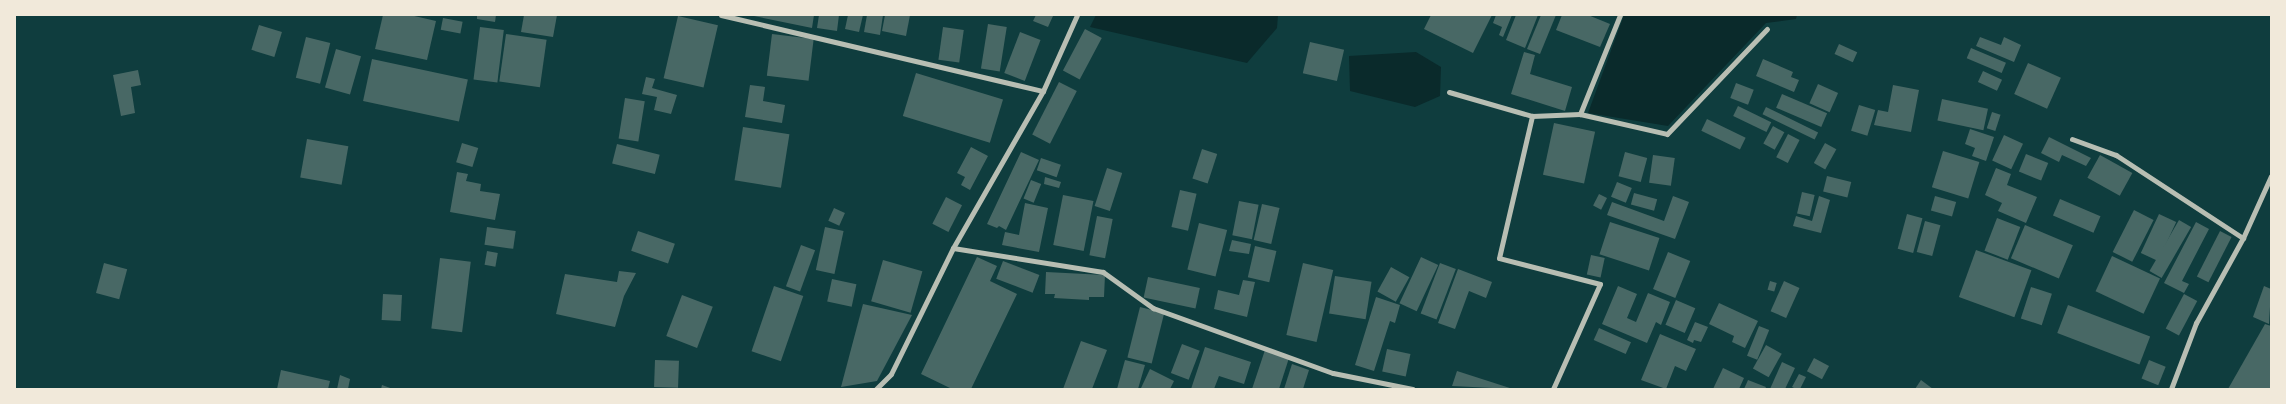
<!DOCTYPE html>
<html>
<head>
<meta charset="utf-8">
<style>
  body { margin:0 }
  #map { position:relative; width:2286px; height:404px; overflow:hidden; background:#0f3d3e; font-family:"PT Sans",sans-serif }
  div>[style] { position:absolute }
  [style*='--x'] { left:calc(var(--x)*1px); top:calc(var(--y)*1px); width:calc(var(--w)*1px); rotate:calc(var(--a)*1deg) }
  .water>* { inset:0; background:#0a2a2b }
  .building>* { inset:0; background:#486865; transform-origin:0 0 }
  .minor>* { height:5px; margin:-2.5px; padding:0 2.5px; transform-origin:2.5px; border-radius:2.5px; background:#b8beb3 }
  span { translate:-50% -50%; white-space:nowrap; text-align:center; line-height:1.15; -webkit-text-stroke:5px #f1e9da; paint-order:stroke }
  .frame { position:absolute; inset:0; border:16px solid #f1e9da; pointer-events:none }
</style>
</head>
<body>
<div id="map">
  <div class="water">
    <div style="clip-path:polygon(1096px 15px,1278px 15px,1277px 28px,1247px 63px,1090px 27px)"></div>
    <div style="clip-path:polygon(1624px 15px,1797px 15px,1796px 19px,1766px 23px,1668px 126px,1588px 113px)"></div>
    <div style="clip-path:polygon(1416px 52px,1441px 67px,1440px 96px,1415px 107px,1350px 91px,1349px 56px)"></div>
  </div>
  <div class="building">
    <div style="clip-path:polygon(383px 15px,410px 15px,436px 21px,427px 60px,375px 49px)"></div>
    <div style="clip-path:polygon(477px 15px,496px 15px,495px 22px,477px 19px)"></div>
    <div style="clip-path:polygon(524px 15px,557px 15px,553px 37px,521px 32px)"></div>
    <div style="clip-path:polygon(749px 15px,814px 15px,812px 28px)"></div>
    <div style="clip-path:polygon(819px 15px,839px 15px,837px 31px,817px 28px)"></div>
    <div style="clip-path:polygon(848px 15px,863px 15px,859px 32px,845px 29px)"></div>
    <div style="clip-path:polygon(867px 15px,883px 15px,880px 35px,864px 32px)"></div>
    <div style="clip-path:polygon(885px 15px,910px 15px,906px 36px,882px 31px)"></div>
    <div style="clip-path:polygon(1036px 15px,1053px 16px,1048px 27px,1033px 21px)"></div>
    <div style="clip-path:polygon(1431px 15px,1492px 15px,1473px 53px,1424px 29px)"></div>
    <div style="clip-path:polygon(1496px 15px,1512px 15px,1503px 37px,1499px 35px,1502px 27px,1493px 23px)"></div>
    <div style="clip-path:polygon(1516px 15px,1538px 15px,1525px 48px,1506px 40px)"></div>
    <div style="clip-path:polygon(1541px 15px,1556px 15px,1540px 54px,1527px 49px)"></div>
    <div style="clip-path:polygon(1562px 15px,1588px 15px,1610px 24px,1600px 47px,1556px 30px)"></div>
    <div style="left:678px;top:16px;width:41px;height:64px;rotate:13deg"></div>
    <div style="left:443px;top:18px;width:20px;height:12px;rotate:11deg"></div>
    <div style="left:988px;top:24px;width:19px;height:45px;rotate:9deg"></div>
    <div style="left:259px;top:25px;width:24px;height:26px;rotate:17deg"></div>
    <div style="left:480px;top:27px;width:24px;height:53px;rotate:7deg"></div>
    <div style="left:943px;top:27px;width:21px;height:33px;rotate:8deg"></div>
    <div style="left:1085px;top:29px;width:19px;height:47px;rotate:28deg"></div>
    <div style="left:1020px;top:32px;width:22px;height:44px;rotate:21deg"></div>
    <div style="left:506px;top:34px;width:41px;height:48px;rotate:8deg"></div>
    <div style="left:772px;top:34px;width:42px;height:42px;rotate:7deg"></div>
    <div style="left:306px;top:37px;width:25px;height:42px;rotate:14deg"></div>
    <div style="clip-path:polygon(1980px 37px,2001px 45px,2004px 37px,2021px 45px,2014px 62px,1976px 46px)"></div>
    <div style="left:1310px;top:42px;width:35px;height:32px;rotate:13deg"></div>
    <div style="left:1839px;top:44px;width:20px;height:11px;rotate:24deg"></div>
    <div style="left:1971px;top:48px;width:38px;height:11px;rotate:23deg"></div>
    <div style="left:336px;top:49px;width:26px;height:40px;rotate:16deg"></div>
    <div style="clip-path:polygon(1524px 52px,1535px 55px,1530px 74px,1572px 87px,1565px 111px,1511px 94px)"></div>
    <div style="left:372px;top:59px;width:98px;height:43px;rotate:12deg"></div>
    <div style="clip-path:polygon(1763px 59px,1793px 72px,1791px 77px,1799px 80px,1794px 92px,1756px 76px)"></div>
    <div style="left:2028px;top:63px;width:36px;height:34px;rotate:24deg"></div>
    <div style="clip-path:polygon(138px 70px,141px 85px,131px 87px,135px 113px,121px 116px,113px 75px)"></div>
    <div style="left:1983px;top:71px;width:21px;height:12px;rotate:25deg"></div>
    <div style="left:916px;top:73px;width:91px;height:45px;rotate:17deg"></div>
    <div style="clip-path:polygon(646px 77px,655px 79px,652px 88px,677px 95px,671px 114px,654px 110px,657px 97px,642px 94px)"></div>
    <div style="left:1059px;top:82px;width:20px;height:59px;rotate:27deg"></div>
    <div style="left:1736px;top:83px;width:19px;height:16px;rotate:21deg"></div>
    <div style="left:1818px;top:84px;width:22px;height:21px;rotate:24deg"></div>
    <div style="clip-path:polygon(750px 85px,765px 87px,763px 101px,785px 105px,782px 123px,745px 117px)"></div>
    <div style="clip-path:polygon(1893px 85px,1919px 90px,1911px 132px,1874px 125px,1878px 110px,1888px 112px)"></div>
    <div style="left:1782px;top:94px;width:49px;height:15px;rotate:23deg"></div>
    <div style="left:625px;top:98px;width:20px;height:41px;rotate:9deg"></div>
    <div style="left:1942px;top:99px;width:47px;height:22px;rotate:12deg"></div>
    <div style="left:1859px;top:105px;width:17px;height:27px;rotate:17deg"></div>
    <div style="left:1738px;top:106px;width:37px;height:11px;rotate:26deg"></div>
    <div style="left:1766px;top:107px;width:58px;height:8px;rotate:26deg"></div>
    <div style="left:1992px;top:112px;width:9px;height:17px;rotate:18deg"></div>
    <div style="left:1707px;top:119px;width:43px;height:13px;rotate:26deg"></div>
    <div style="left:1554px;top:123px;width:42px;height:53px;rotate:12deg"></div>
    <div style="left:1773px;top:126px;width:13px;height:20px;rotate:29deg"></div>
    <div style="left:743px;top:127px;width:47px;height:54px;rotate:9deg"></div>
    <div style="clip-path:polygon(1970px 129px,1994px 137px,1986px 161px,1972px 156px,1975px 148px,1965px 144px)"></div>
    <div style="left:1788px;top:134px;width:13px;height:26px;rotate:27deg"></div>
    <div style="left:2004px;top:135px;width:21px;height:28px;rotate:25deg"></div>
    <div style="clip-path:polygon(2049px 137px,2091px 158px,2086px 166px,2062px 155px,2059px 162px,2041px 153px)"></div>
    <div style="left:307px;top:139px;width:42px;height:39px;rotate:10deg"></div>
    <div style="left:462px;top:143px;width:17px;height:20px;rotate:17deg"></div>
    <div style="left:1825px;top:143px;width:13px;height:23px;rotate:29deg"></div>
    <div style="left:617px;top:144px;width:44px;height:20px;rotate:14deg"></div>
    <div style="clip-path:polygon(971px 147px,988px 156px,970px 190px,961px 185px,965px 177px,957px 173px)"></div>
    <div style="left:1202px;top:149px;width:16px;height:31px;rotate:18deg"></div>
    <div style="left:1943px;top:151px;width:38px;height:38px;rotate:17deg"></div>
    <div style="clip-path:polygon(1021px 152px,1039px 160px,1006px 230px,999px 226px,997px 228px,987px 224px)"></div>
    <div style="left:1625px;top:152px;width:23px;height:25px;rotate:15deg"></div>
    <div style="left:2026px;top:154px;width:24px;height:19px;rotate:22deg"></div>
    <div style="left:1653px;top:155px;width:22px;height:28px;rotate:8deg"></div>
    <div style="left:2100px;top:155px;width:37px;height:26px;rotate:29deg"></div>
    <div style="left:1041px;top:158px;width:21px;height:13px;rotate:19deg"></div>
    <div style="left:1107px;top:168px;width:16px;height:40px;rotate:18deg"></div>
    <div style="clip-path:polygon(1996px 168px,2011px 174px,2007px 185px,2037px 197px,2026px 223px,1998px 211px,2002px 203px,1985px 195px)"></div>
    <div style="clip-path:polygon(457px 172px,468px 174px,466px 181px,481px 184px,480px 191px,500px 194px,495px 220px,450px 212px)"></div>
    <div style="left:1827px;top:176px;width:25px;height:16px;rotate:14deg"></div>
    <div style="clip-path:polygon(1045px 177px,1061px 182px,1059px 188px,1044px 184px)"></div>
    <div style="left:1031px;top:180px;width:11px;height:20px;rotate:22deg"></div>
    <div style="left:1617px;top:182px;width:16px;height:16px;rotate:22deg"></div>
    <div style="left:1180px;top:190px;width:17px;height:38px;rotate:13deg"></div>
    <div style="left:1802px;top:192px;width:13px;height:22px;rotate:13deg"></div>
    <div style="left:1634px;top:193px;width:24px;height:12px;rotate:15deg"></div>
    <div style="left:1599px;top:194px;width:9px;height:13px;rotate:27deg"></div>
    <div style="left:1063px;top:195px;width:31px;height:51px;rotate:11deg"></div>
    <div style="clip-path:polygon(1673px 196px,1689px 202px,1675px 239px,1607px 215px,1612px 202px,1664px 221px)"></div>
    <div style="clip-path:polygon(1819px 196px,1830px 200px,1821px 233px,1793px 226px,1796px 216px,1812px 221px)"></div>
    <div style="left:1935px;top:196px;width:22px;height:15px;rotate:16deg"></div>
    <div style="left:946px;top:197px;width:18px;height:30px;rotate:27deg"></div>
    <div style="left:2060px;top:199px;width:44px;height:18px;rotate:23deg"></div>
    <div style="left:1239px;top:201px;width:20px;height:35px;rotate:11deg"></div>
    <div style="clip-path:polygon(1025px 203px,1048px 208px,1039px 252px,1002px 245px,1005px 232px,1019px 235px)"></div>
    <div style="left:1262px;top:204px;width:18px;height:37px;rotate:13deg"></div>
    <div style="left:834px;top:208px;width:12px;height:14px;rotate:24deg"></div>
    <div style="left:2134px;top:210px;width:22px;height:47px;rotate:27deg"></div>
    <div style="left:1907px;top:214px;width:16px;height:36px;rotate:15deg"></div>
    <div style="left:2159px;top:214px;width:19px;height:43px;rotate:25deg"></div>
    <div style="left:1097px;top:216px;width:16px;height:40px;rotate:11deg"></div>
    <div style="left:1997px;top:218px;width:25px;height:35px;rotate:21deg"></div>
    <div style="left:2179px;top:220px;width:14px;height:59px;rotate:30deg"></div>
    <div style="left:1925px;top:221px;width:16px;height:32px;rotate:15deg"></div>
    <div style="left:1610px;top:222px;width:52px;height:34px;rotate:18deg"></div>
    <div style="clip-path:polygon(2196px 222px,2209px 229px,2182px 281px,2189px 284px,2184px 293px,2164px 283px)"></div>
    <div style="left:1199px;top:223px;width:29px;height:48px;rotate:14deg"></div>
    <div style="left:2025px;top:225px;width:52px;height:36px;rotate:23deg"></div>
    <div style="left:487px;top:227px;width:29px;height:18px;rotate:8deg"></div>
    <div style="left:825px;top:227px;width:19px;height:44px;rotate:12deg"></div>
    <div style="left:638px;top:231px;width:39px;height:21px;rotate:19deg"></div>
    <div style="left:2220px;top:231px;width:13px;height:51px;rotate:27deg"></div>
    <div style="clip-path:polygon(1232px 240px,1251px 244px,1249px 254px,1229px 251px)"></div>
    <div style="left:801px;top:245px;width:15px;height:44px;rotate:20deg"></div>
    <div style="left:1255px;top:246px;width:22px;height:32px;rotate:13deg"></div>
    <div style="left:1976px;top:250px;width:59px;height:50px;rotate:20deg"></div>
    <div style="left:487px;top:251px;width:11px;height:14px;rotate:10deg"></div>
    <div style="left:1668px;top:252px;width:24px;height:40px;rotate:22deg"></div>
    <div style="left:1591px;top:255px;width:14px;height:20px;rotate:12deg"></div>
    <div style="left:2112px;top:256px;width:53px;height:39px;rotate:25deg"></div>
    <div style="clip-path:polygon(977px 257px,997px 266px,990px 281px,1017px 294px,971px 389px,952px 389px,921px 374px)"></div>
    <div style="left:1421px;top:257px;width:19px;height:51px;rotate:25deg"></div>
    <div style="left:440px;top:258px;width:31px;height:71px;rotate:7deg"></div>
    <div style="left:883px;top:260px;width:41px;height:43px;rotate:16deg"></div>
    <div style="left:1003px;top:261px;width:39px;height:19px;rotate:21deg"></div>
    <div style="left:104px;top:263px;width:24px;height:31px;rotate:15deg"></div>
    <div style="left:1303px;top:263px;width:31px;height:74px;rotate:13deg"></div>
    <div style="left:1440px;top:263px;width:17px;height:54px;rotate:21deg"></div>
    <div style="left:1391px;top:267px;width:21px;height:28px;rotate:29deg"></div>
    <div style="clip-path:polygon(1458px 269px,1492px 282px,1486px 298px,1469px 291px,1455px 329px,1438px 323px)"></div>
    <div style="clip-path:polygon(619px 271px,636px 273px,624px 296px,615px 327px,556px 314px,565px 274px,617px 282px)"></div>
    <div style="clip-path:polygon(1046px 272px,1105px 275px,1104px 297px,1089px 297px,1089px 300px,1054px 298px,1055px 294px,1045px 294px)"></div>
    <div style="left:1335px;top:276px;width:37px;height:38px;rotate:9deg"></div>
    <div style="left:1148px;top:277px;width:53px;height:21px;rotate:12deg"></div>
    <div style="left:832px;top:279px;width:25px;height:23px;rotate:12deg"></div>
    <div style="clip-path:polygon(1243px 280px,1255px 282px,1247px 317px,1214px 309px,1218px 290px,1239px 295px)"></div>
    <div style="left:1770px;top:281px;width:7px;height:9px;rotate:16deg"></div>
    <div style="left:1784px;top:281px;width:17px;height:33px;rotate:24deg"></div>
    <div style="left:774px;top:286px;width:31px;height:69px;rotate:19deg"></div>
    <div style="clip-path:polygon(1618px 286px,1637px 294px,1627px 318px,1636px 322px,1648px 293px,1670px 302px,1661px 325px,1656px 322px,1647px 343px,1602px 324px)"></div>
    <div style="clip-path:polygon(2264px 286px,2271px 289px,2269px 324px,2253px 317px)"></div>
    <div style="left:2031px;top:287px;width:22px;height:33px;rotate:18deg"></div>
    <div style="left:383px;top:294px;width:19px;height:26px;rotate:3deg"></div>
    <div style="left:2184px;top:294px;width:15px;height:39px;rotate:28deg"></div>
    <div style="left:682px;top:295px;width:33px;height:44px;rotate:21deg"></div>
    <div style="clip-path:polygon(1376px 297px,1400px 305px,1395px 323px,1390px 321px,1374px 371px,1355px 365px)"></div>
    <div style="left:1676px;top:300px;width:21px;height:27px;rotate:23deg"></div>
    <div style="clip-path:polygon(1719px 303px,1758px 321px,1745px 348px,1732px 342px,1734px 336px,1709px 324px)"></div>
    <div style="clip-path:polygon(863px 304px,912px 315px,877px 381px,841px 387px)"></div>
    <div style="left:2068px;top:305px;width:88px;height:30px;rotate:21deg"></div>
    <div style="left:1140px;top:307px;width:25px;height:52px;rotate:14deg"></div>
    <div style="clip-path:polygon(1695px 322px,1708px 327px,1701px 342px,1694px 340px,1693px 343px,1687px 340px)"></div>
    <div style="clip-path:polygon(2265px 324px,2271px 326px,2271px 389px,2228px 389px)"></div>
    <div style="left:1759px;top:326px;width:11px;height:32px;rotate:22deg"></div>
    <div style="left:1599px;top:328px;width:35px;height:13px;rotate:24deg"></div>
    <div style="clip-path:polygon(1660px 334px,1696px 349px,1686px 371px,1675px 366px,1666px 389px,1641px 380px)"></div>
    <div style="clip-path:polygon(1081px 341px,1107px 350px,1092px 389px,1063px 389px)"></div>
    <div style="left:1182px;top:344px;width:19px;height:31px;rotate:21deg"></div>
    <div style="left:1766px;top:345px;width:18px;height:27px;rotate:29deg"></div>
    <div style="clip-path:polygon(1205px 347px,1251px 362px,1244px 384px,1219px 376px,1214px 389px,1191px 389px)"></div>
    <div style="left:1387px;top:349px;width:24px;height:23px;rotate:12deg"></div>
    <div style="clip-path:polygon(1265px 350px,1289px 358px,1279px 389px,1252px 389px)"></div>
    <div style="left:1814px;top:358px;width:17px;height:15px;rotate:28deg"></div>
    <div style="left:655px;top:360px;width:24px;height:27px;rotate:2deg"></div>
    <div style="clip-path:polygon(1125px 360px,1145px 365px,1138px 389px,1117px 389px)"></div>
    <div style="left:2149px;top:360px;width:18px;height:20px;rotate:22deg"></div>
    <div style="clip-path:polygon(1782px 362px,1795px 368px,1785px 389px,1770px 389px)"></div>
    <div style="clip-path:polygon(1292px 364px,1309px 370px,1303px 389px,1284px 389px)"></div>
    <div style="clip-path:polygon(1723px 368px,1744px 378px,1739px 389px,1713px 389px)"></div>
    <div style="clip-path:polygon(1150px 369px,1174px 381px,1170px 389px,1141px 388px)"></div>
    <div style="clip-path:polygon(281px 370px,330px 381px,328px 389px,277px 389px)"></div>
    <div style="clip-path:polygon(1457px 371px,1513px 389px,1452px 386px)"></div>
    <div style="clip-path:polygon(1799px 374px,1806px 377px,1800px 389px,1796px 389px,1792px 387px)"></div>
    <div style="clip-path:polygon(340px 375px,350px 379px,348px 389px,337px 389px)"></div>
    <div style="clip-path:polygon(1748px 380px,1766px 387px,1765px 389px,1744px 389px)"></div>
    <div style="clip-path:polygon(1921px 380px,1933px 389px,1915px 389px)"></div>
    <div style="clip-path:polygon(382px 385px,393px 389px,381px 389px)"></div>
  </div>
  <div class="minor">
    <div style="--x:721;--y:15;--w:331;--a:13.3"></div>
    <div style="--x:1620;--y:15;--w:107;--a:112"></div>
    <div style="--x:1580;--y:114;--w:89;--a:12.9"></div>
    <div style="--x:1667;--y:134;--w:145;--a:-46.4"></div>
    <div style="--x:1449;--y:92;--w:86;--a:16.1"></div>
    <div style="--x:2072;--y:139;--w:47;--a:20"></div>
    <div style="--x:2116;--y:155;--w:152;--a:33.2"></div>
    <div style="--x:953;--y:248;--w:152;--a:9.1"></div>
    <div style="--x:1103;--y:272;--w:62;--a:35.8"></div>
    <div style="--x:1153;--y:308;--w:191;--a:19.9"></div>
    <div style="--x:1333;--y:373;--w:81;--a:11.4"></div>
    <div style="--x:876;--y:389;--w:21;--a:-45"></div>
    <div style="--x:891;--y:374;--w:140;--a:-63.8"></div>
    <div style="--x:953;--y:248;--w:181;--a:-60.2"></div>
    <div style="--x:1043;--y:91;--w:83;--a:-65.9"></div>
    <div style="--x:1553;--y:389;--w:115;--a:-65.9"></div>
    <div style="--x:1600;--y:284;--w:104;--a:-165.6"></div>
    <div style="--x:1499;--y:258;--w:146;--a:-76.9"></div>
    <div style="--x:1532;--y:116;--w:48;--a:-2.4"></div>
    <div style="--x:2171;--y:389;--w:71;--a:-69.3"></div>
    <div style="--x:2196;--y:323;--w:97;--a:-61.1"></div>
    <div style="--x:2243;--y:238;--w:68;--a:-65.7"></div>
  </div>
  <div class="frame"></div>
</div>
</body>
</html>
